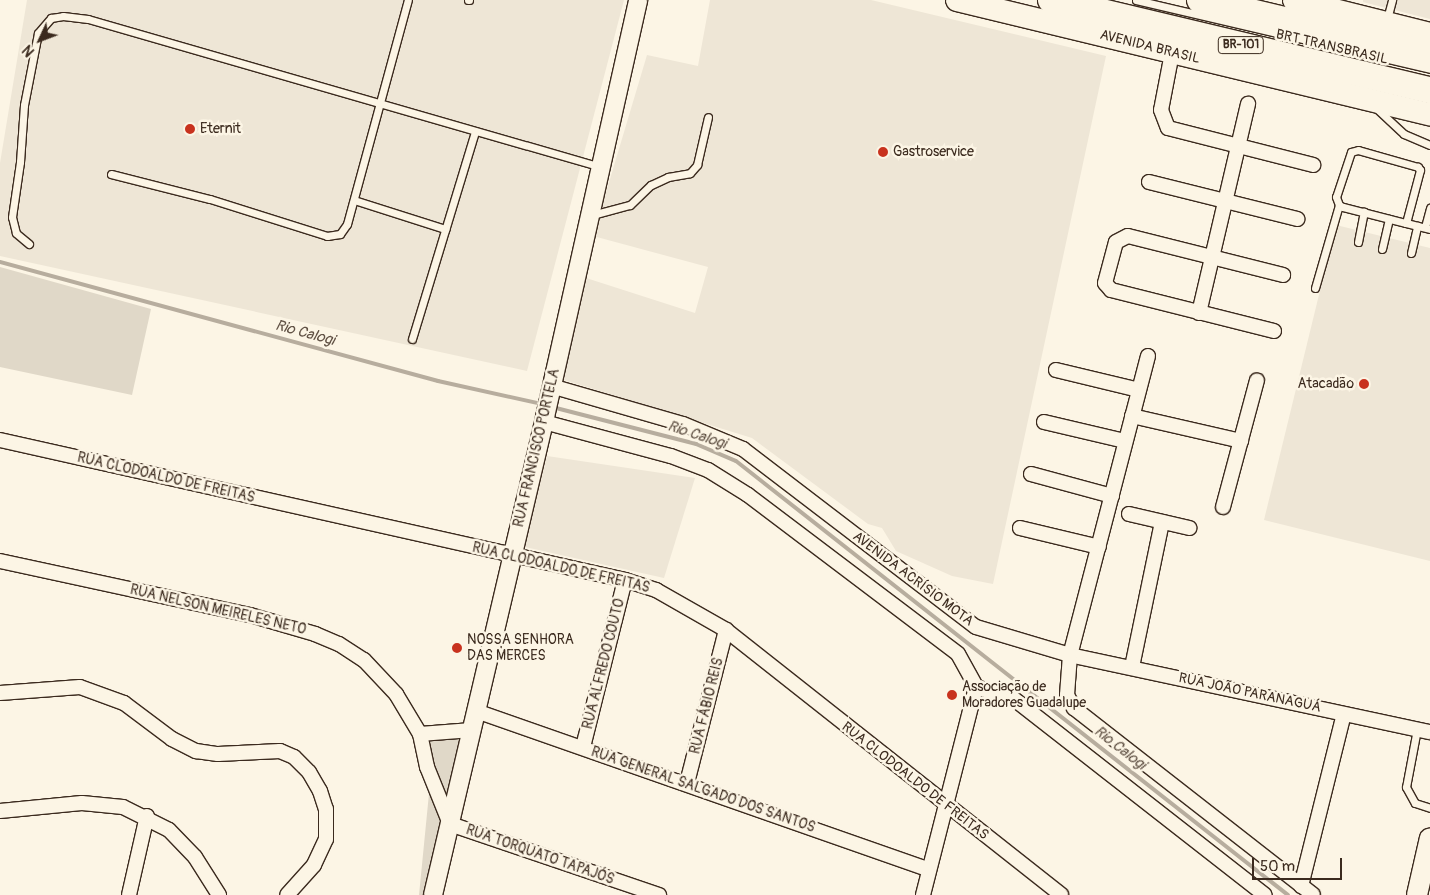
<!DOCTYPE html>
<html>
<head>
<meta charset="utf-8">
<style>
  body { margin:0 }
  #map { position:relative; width:1430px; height:895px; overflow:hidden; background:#fcf5e5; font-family:Pangolin,sans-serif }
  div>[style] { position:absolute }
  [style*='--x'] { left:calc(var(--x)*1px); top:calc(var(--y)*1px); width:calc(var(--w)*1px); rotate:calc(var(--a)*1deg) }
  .built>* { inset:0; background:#eee6d6 }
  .green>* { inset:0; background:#e0d8c8 }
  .stream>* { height:4px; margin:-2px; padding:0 2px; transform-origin:2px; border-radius:2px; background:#b7ad9e }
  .roads { filter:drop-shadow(1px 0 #3b2a1e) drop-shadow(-1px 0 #3b2a1e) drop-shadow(0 1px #3b2a1e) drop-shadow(0 -1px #3b2a1e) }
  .service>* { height:7px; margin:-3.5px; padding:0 3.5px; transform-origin:3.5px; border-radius:3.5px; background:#fcf5e5 }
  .minor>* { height:14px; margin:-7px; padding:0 7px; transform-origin:7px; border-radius:7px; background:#fcf5e5 }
  .tertiary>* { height:18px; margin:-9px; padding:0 9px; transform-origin:9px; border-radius:9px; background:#fcf5e5 }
  .secondary>* { height:20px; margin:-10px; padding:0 10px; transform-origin:10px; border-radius:10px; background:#fcf5e5 }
  .primary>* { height:22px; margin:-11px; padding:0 11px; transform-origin:11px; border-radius:11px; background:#fcf5e5 }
  .motorway>* { height:26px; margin:-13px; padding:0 13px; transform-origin:13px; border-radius:13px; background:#fcf5e5 }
  .dots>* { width:14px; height:14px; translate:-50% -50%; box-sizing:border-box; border:2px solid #fcf5e5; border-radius:50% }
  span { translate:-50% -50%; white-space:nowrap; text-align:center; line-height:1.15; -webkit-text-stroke:5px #fcf5e5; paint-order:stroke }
  .shield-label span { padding:1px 4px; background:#fcf5e5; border:1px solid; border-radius:4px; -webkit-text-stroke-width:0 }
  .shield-label { font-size:12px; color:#3b2a1e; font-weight:700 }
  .street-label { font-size:14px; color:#3b2a1e }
  .poi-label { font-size:14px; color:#3b2a1e }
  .left { translate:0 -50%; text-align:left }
  .right { translate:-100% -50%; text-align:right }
  .water-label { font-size:15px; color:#605144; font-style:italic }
  .north { position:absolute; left:15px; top:15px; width:50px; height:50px; -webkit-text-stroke:4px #fcf5e5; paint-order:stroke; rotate:227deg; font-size:14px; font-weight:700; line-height:20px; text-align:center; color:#3b2a1e }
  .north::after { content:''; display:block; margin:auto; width:18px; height:22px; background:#3b2a1e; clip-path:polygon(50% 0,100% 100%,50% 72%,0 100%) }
  .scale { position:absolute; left:1252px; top:858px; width:90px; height:22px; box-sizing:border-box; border:2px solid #3b2a1e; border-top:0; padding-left:6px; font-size:15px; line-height:18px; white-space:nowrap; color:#3b2a1e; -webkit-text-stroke:4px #fcf5e5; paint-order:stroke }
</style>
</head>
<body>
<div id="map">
  <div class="built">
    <div style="clip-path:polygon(27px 0,624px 0,527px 371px,0 256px,0 163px)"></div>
    <div style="clip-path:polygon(710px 0,871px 0,1106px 56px,993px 584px,952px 576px,896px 551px,882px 528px,868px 524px,752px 438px,561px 379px,583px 277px,695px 313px,708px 267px,593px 236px,647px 55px,698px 66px)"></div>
    <div style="clip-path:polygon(1363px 0,1430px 0,1430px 19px,1363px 2px)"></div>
    <div style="clip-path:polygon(1336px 225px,1430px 248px,1430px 561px,1264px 520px)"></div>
    <div style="clip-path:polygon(547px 456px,695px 478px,664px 578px,525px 547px)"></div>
  </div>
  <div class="green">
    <div style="clip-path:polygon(0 267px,151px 309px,132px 395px,0 367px)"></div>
    <div style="clip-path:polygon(464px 735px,432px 895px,419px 895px,432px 763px,422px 736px)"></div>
  </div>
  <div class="stream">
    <div style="--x:0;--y:262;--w:454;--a:15.2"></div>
    <div style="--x:438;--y:381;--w:107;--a:12.5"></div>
    <div style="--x:552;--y:407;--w:149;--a:14.4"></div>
    <div style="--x:696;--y:444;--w:43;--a:23"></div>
    <div style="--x:736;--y:461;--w:702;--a:38.18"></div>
  </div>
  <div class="roads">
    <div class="service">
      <div style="--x:468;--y:0;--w:1;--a:0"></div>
      <div style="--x:1136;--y:0;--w:302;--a:13.2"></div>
      <div style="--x:1387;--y:19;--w:20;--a:-75"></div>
      <div style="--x:1376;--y:108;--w:38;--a:43"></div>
      <div style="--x:1404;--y:134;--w:28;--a:23"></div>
      <div style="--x:111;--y:174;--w:102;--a:14.2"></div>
      <div style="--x:210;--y:199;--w:123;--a:17.5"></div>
      <div style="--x:327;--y:236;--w:13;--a:-9"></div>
      <div style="--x:340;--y:234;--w:12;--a:-55"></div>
      <div style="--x:347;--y:224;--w:232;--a:-74.8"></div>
      <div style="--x:354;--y:200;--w:96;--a:17.7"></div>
      <div style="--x:592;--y:215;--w:39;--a:-15"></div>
      <div style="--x:630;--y:205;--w:29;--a:-44"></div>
      <div style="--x:651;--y:185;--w:19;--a:-25"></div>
      <div style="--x:668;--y:177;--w:22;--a:-10"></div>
      <div style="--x:690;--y:173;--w:11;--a:-49"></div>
      <div style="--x:697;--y:165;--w:49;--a:-77.1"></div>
      <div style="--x:1406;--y:223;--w:55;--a:-75.2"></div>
      <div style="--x:1420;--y:170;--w:4;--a:-124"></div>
      <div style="--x:1418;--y:167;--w:62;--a:-164.2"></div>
      <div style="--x:1358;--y:150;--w:7;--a:164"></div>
      <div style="--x:1351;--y:152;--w:47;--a:108.4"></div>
      <div style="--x:1336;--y:197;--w:9;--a:69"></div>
      <div style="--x:1339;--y:205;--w:4;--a:27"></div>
      <div style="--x:1343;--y:207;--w:65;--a:14.3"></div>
      <div style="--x:1406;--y:223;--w:25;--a:14"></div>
      <div style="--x:1425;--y:227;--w:20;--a:-75"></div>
      <div style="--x:1358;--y:242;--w:31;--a:-79"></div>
      <div style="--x:29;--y:244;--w:17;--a:-140"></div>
      <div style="--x:16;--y:233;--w:16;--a:-104"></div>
      <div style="--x:12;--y:217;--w:56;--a:-81.7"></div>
      <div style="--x:20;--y:162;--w:57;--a:-86"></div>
      <div style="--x:24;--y:105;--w:73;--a:-79"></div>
      <div style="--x:38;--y:33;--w:20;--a:-49"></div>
      <div style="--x:51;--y:18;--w:12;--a:-9"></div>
      <div style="--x:63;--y:16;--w:25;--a:7"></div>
      <div style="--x:88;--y:19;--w:534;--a:16.09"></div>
      <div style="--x:1382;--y:249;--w:31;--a:-77"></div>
      <div style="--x:1411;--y:253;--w:28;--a:-77"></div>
      <div style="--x:1315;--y:288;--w:86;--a:-73.9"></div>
      <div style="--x:412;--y:339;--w:217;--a:-73.1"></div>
      <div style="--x:1417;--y:729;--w:59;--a:100.7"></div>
      <div style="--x:1406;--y:787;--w:18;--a:61"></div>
      <div style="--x:1415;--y:803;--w:16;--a:18"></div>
    </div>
    <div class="minor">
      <div style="--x:1172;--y:53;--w:58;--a:100.9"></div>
      <div style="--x:1161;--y:110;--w:19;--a:69"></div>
      <div style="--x:1168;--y:128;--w:150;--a:14.3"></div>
      <div style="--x:1149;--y:182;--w:153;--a:14"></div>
      <div style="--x:1199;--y:313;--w:215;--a:-76.8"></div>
      <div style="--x:1274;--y:331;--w:168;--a:-165.9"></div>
      <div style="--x:1111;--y:290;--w:9;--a:-131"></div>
      <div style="--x:1105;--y:283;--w:42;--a:-75"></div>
      <div style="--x:1116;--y:242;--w:13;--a:-27"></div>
      <div style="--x:1128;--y:236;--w:160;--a:14.1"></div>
      <div style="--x:1148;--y:356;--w:309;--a:104.6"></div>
      <div style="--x:1070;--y:655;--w:368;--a:12.1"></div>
      <div style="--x:1056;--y:370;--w:85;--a:13.5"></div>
      <div style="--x:551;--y:386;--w:137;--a:16.1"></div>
      <div style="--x:683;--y:424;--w:65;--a:22.6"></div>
      <div style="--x:743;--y:449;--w:293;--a:37.4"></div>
      <div style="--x:976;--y:627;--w:98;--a:16.6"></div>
      <div style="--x:1070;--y:655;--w:40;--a:94.3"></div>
      <div style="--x:1067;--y:695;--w:15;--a:62"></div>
      <div style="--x:1074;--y:708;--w:303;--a:38"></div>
      <div style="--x:1132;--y:416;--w:112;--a:12.9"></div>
      <div style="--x:544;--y:422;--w:131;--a:15"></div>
      <div style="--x:671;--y:456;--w:40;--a:21"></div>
      <div style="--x:708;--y:470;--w:47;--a:32"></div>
      <div style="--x:748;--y:495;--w:263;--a:37.1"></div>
      <div style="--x:958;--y:654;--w:38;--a:61"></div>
      <div style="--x:976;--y:687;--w:40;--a:18"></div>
      <div style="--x:1014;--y:699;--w:318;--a:38"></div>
      <div style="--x:1044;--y:422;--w:83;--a:13.2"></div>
      <div style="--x:0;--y:440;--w:640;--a:12.63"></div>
      <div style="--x:625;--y:580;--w:33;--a:18"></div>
      <div style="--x:656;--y:590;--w:81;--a:29.7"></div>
      <div style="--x:726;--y:630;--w:427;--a:38.3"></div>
      <div style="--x:1031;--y:474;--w:84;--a:15.2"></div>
      <div style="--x:1223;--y:507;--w:131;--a:-75"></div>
      <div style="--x:1129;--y:514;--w:62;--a:13.1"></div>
      <div style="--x:1020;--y:528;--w:81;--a:13.5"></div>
      <div style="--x:0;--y:561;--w:256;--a:12.2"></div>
      <div style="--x:250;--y:615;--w:68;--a:16.3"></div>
      <div style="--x:315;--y:634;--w:26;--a:23"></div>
      <div style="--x:339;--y:644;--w:30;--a:33"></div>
      <div style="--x:364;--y:660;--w:47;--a:46.7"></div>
      <div style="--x:396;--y:694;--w:47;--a:59"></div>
      <div style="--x:420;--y:734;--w:34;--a:78"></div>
      <div style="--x:427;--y:767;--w:61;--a:68"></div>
      <div style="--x:450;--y:824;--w:221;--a:18.8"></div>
      <div style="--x:1132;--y:667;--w:148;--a:-78.3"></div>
      <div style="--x:0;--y:693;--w:80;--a:-4.3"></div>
      <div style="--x:80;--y:687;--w:47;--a:20"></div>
      <div style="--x:124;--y:703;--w:60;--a:36.9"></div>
      <div style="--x:172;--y:739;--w:27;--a:27"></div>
      <div style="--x:196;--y:751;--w:22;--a:8"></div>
      <div style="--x:218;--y:754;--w:62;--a:-2.8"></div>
      <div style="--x:280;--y:751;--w:15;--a:23"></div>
      <div style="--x:294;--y:757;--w:21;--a:45"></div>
      <div style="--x:309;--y:772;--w:22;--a:60"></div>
      <div style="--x:320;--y:791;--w:19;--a:72"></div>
      <div style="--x:326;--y:809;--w:30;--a:90"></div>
      <div style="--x:326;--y:839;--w:29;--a:115"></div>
      <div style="--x:314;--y:865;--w:40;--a:132"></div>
      <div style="--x:476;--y:711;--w:480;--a:19.3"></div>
      <div style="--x:420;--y:734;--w:52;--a:-4.4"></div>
      <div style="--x:583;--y:747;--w:172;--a:-75.9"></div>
      <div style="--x:687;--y:783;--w:158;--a:-75.7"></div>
      <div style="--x:0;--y:811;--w:82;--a:-5.6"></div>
      <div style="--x:82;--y:803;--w:41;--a:5.6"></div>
      <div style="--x:123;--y:807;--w:51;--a:26.6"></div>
      <div style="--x:169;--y:830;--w:37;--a:46"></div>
      <div style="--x:195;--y:857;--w:45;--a:57.7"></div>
      <div style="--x:1301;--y:886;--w:177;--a:-76"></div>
      <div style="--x:129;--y:895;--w:81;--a:-77.2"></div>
      <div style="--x:923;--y:895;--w:215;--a:-75.7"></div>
    </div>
    <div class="tertiary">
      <div style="--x:433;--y:895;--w:491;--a:-76.8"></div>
      <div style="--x:545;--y:417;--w:427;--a:-77.4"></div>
    </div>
    <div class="secondary">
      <div style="--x:1417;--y:895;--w:58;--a:-77.2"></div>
    </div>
    <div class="primary">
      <div style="--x:957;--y:0;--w:487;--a:13.6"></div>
      <div style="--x:1294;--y:0;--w:140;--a:14"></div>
    </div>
    <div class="motorway">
      <div style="--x:1051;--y:0;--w:390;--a:13.4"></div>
      <div style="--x:1200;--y:0;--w:236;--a:13.4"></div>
    </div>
  </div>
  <div class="dots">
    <div style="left:190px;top:129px;background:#c8321e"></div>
    <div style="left:883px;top:152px;background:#c8321e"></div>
    <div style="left:1364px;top:384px;background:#c8321e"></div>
    <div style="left:457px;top:648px;background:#c8321e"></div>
    <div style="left:952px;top:695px;background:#c8321e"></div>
  </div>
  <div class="shield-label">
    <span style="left:1241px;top:45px">BR-101</span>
  </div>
  <div class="street-label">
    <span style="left:1150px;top:47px;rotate:14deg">AVENIDA BRASIL</span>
    <span style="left:1332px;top:47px;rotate:13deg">BRT TRANSBRASIL</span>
    <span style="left:537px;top:448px;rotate:-77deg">RUA FRANCISCO PORTELA</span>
    <span style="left:166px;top:478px;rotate:13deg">RUA CLODOALDO DE FREITAS</span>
    <span style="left:561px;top:568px;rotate:13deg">RUA CLODOALDO DE FREITAS</span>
    <span style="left:913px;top:579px;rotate:37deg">AVENIDA ACRÍSIO MOTA</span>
    <span style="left:218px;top:610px;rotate:13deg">RUA NELSON MEIRELES NETO</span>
    <span style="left:604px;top:664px;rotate:-76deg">RUA ALFREDO COUTO</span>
    <span style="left:1250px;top:693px;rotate:12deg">RUA JOÃO PARANAGUÁ</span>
    <span style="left:707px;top:706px;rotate:-76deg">RUA FÁBIO REIS</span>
    <span style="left:915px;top:781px;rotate:38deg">RUA CLODOALDO DE FREITAS</span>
    <span style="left:703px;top:790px;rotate:19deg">RUA GENERAL SALGADO DOS SANTOS</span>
    <span style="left:540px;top:855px;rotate:19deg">RUA TORQUATO TAPAJÓS</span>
  </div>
  <div class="poi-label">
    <span class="left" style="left:200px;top:129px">Eternit</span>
    <span class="left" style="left:893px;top:152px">Gastroservice</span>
    <span class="right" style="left:1354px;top:384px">Atacadão</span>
    <span class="left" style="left:467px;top:648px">NOSSA SENHORA<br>DAS MERCES</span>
    <span class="left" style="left:962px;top:695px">Associação de<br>Moradores Guadalupe</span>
  </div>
  <div class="water-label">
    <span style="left:305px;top:333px;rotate:15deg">Rio Calogi</span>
    <span style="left:697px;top:435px;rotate:18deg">Rio Calogi</span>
    <span style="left:1120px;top:748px;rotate:38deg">Rio Calogi</span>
  </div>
  <div class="north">N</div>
  <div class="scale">50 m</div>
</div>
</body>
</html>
